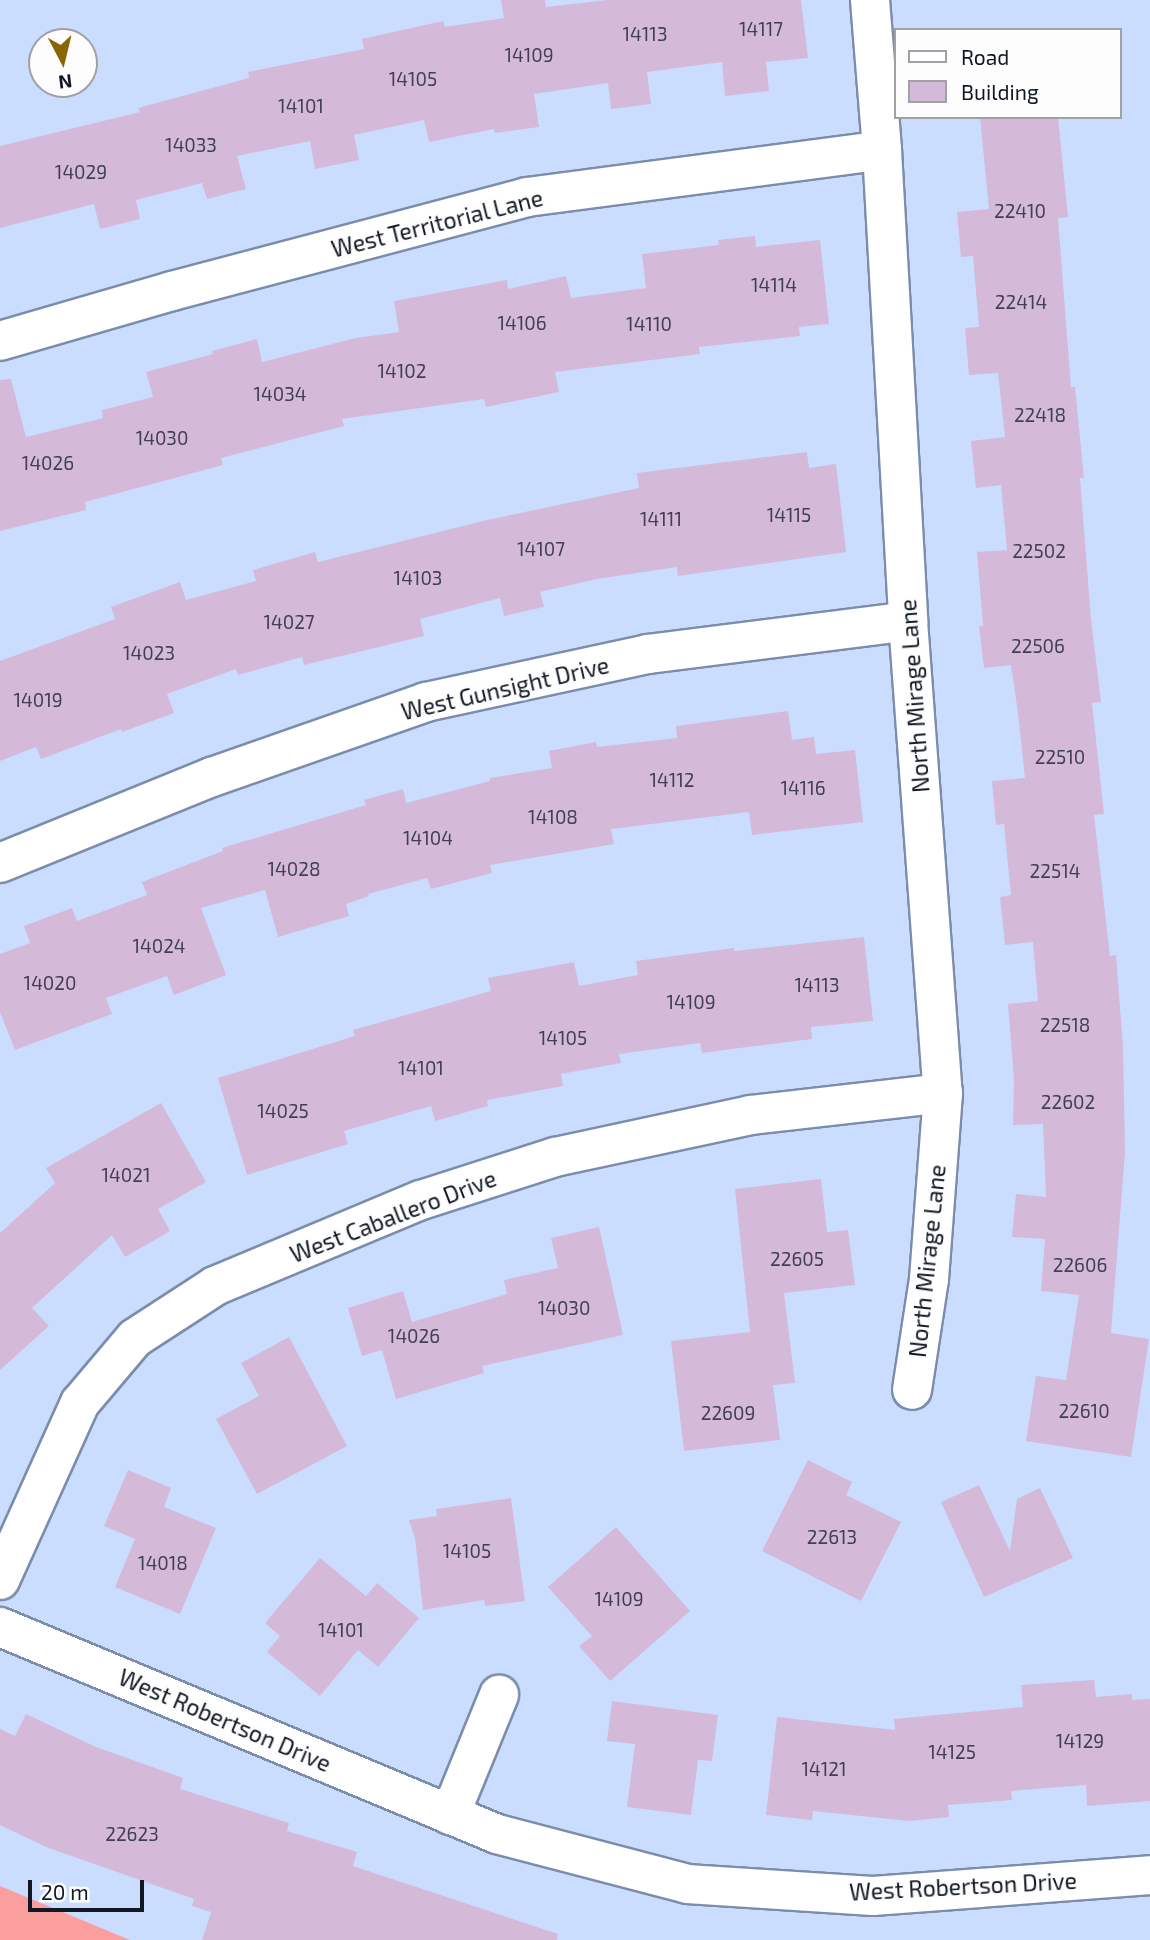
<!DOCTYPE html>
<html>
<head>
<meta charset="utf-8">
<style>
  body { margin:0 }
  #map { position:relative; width:1150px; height:1940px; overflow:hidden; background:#caddff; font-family:"Exo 2",sans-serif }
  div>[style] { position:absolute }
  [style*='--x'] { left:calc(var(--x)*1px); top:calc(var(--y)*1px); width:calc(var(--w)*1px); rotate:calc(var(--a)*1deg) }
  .green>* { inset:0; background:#fa9f9d }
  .building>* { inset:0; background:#d4bad8 }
  .roads { filter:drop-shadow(2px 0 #7b8dab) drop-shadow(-2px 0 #7b8dab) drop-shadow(0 2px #7b8dab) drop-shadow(0 -2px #7b8dab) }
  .minor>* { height:38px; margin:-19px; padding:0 19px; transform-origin:19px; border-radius:19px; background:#fff }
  span { translate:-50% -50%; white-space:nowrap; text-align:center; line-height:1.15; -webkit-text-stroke:5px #fdfdfd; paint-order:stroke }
  .number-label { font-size:19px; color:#424050 }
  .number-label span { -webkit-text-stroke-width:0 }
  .street-label { font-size:23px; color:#111823 }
  .legend { position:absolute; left:894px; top:28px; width:228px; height:91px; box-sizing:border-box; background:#fdfdfd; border:2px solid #9fa1a6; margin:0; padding:9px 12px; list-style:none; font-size:21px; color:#111823 }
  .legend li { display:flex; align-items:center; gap:14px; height:35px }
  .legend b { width:35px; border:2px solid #9fa1a6 }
  .north { position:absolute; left:28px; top:28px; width:70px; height:70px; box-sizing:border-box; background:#fdfdfd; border:2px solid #9fa1a6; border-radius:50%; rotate:173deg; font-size:19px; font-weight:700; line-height:28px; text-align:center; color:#111823 }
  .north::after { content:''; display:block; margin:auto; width:24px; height:32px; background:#8b6404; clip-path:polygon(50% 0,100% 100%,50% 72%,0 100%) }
  .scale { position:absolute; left:28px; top:1880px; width:116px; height:32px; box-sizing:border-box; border:4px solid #111823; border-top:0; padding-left:9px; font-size:21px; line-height:24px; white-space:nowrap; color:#111823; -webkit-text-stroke:5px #fdfdfd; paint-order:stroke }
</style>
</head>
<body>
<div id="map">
  <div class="green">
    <div style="clip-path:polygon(0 1886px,130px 1940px,0 1940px)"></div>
  </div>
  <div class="building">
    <div style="clip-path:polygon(501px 0,545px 0,546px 7px,607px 0,801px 0,808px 58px,766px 62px,769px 91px,725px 96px,722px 62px,647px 72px,651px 104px,611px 109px,608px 83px,534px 94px,539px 127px,495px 133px,494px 129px,429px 142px,424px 120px,354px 135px,359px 160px,315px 169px,310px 141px,237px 156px,246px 189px,207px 199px,202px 183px,136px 200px,140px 219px,100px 229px,94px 204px,0 228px,0 146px,140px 112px,138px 108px,249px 78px,248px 72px,364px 49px,362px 39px,443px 21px,445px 27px,504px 18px)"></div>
    <div style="clip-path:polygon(980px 117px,1058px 117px,1068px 217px,1058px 218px,1071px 387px,1075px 387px,1084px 478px,1080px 478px,1091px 619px,1101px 702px,1092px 703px,1104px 814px,1094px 815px,1110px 956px,1116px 955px,1123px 1046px,1125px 1152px,1111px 1333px,1149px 1339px,1131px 1457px,1026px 1441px,1036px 1376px,1066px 1380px,1079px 1295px,1041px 1291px,1045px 1239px,1012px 1237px,1016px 1194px,1046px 1197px,1043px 1124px,1013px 1125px,1014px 1080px,1008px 1004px,1038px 1001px,1033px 942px,1005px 945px,1000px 897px,1011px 895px,1004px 824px,996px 825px,992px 781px,1025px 778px,1018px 713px,1011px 665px,984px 668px,979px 626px,983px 626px,977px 552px,1007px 550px,1001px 485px,976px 488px,971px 441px,1005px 437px,998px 373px,969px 375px,965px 328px,979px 327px,973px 256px,961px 257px,957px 212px,989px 209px)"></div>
    <div style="clip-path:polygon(755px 236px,756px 247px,820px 240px,829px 324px,799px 327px,800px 336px,699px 347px,700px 354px,555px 372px,559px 392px,486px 407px,484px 399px,342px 419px,344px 426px,221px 458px,223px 465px,85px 502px,86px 510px,0 531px,0 380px,11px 379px,26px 437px,103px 418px,102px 410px,153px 397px,146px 372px,213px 354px,212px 351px,257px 339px,262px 362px,356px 338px,399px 332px,394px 301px,507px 280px,508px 289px,566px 276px,571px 298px,646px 288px,642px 254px,719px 245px,718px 240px)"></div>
    <div style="clip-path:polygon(807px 452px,809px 468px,836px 464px,846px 552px,678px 576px,677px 567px,597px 579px,540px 592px,544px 607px,504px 616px,500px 598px,420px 619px,424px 636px,304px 665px,302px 657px,238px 675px,236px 669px,167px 694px,174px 713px,122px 732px,121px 729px,41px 759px,36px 747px,0 761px,0 661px,115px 619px,111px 607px,180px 582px,186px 600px,256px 581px,253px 570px,315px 552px,318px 562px,487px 520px,639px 488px,637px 473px)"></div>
    <div style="clip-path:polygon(788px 711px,792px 740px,814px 737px,816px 754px,855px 750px,863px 822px,752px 835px,749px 812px,611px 829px,614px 844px,490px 865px,492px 873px,431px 889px,427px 878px,368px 894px,369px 896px,346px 904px,349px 916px,278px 937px,265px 890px,201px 908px,226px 975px,174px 995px,167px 976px,106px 998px,112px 1014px,15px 1050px,0 1012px,0 954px,30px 943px,24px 926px,72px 908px,77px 921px,147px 895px,142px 882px,223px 851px,222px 848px,366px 805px,364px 800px,403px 789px,406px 803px,490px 781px,490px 778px,552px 768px,549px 751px,596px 742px,597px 747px,677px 738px,676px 726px)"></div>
    <div style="clip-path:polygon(864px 937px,873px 1021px,811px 1027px,812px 1039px,747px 1047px,702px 1053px,700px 1043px,619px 1054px,621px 1063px,561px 1074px,563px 1086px,487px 1100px,488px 1106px,435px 1121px,431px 1106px,344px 1131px,348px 1144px,247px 1175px,218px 1078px,355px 1036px,353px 1030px,491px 991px,488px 978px,574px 962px,579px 986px,638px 975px,636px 961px,734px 948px,734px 951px)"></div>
    <div style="clip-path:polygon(161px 1103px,206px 1182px,158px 1209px,170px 1231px,125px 1257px,112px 1235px,32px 1308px,49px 1326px,0 1370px,0 1233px,55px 1183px,46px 1168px)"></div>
    <div style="clip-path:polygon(821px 1179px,827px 1232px,848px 1230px,855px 1285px,784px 1293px,795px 1383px,773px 1385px,780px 1440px,684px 1451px,671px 1341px,750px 1332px,735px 1189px)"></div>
    <div style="clip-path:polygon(599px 1227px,623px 1335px,482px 1366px,484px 1373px,396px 1399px,382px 1350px,362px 1356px,348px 1308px,403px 1291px,412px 1322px,507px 1294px,504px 1280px,558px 1268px,551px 1238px)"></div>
    <div style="clip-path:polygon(289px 1337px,347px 1446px,257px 1494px,216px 1419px,259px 1396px,241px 1363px)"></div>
    <div style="clip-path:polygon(808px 1460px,852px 1482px,846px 1495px,901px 1522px,861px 1601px,762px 1551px)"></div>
    <div style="clip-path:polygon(128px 1470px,171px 1488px,164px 1507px,216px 1528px,180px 1614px,115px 1587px,135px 1539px,104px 1526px)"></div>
    <div style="clip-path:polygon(979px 1485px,1010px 1551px,1017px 1499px,1040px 1488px,1073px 1558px,984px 1597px,941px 1502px)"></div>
    <div style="clip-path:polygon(511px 1498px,525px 1601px,485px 1606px,484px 1600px,423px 1610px,415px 1538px,409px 1520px,437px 1516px,436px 1509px)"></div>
    <div style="clip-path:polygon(616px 1527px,690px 1611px,610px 1681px,579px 1646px,592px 1636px,548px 1587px)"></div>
    <div style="clip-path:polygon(320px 1558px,366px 1596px,377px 1583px,419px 1618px,378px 1667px,358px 1650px,320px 1696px,267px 1652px,280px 1636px,265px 1623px)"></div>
    <div style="clip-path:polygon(1094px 1680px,1096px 1697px,1132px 1694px,1132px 1700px,1150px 1699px,1150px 1801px,1087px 1806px,1086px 1785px,1011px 1791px,1012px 1800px,948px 1805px,949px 1817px,909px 1821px,813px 1811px,812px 1820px,766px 1815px,777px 1717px,895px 1730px,894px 1719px,1023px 1707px,1021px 1685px)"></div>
    <div style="clip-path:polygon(612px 1701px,718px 1715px,712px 1761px,698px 1760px,691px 1815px,627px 1807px,635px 1744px,607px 1741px)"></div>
    <div style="clip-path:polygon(26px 1714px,96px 1747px,183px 1778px,180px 1789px,289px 1823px,287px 1831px,357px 1852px,353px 1866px,558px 1934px,557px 1940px,202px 1940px,211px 1912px,192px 1906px,194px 1899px,46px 1847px,0 1825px,0 1729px,15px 1736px)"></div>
  </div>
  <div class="roads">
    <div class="minor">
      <div style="--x:870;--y:0;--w:150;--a:85.4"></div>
      <div style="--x:882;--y:150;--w:472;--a:86.8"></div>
      <div style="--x:908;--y:621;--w:473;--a:85.8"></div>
      <div style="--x:943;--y:1093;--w:187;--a:94.3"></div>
      <div style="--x:929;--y:1279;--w:112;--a:98.7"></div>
      <div style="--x:0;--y:341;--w:179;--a:-16.2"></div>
      <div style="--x:172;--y:291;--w:367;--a:-14.8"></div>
      <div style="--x:527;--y:197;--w:358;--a:-7.5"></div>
      <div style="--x:0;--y:863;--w:229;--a:-22.1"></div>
      <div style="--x:212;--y:777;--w:227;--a:-19.3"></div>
      <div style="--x:426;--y:702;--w:227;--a:-12.2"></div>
      <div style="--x:648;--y:654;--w:262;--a:-7.2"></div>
      <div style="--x:0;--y:1580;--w:194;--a:-65.7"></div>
      <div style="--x:80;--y:1403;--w:85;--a:-49.8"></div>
      <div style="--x:135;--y:1338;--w:95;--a:-33"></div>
      <div style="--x:215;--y:1286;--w:223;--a:-22.7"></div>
      <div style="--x:421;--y:1200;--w:141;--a:-17.8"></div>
      <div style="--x:555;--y:1157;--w:200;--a:-12.1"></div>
      <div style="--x:751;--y:1115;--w:193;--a:-6.5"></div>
      <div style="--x:0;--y:1627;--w:538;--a:22.61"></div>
      <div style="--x:497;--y:1834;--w:196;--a:14.7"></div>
      <div style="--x:687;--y:1884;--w:186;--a:3.7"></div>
      <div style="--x:873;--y:1896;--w:278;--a:-4.3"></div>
      <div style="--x:450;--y:1815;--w:130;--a:-67.8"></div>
    </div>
  </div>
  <div class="number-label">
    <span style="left:761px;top:29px">14117</span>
    <span style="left:645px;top:34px">14113</span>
    <span style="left:529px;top:55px">14109</span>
    <span style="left:413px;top:79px">14105</span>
    <span style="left:301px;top:106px">14101</span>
    <span style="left:191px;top:145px">14033</span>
    <span style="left:81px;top:172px">14029</span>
    <span style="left:1020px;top:211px">22410</span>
    <span style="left:774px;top:285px">14114</span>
    <span style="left:1021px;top:302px">22414</span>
    <span style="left:522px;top:323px">14106</span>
    <span style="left:649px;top:324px">14110</span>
    <span style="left:402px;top:371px">14102</span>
    <span style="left:280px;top:394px">14034</span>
    <span style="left:1040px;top:415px">22418</span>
    <span style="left:162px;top:438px">14030</span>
    <span style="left:48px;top:463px">14026</span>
    <span style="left:789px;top:515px">14115</span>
    <span style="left:661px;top:519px">14111</span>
    <span style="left:541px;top:549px">14107</span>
    <span style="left:1039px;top:551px">22502</span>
    <span style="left:418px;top:578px">14103</span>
    <span style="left:289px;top:622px">14027</span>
    <span style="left:1038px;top:646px">22506</span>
    <span style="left:149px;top:653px">14023</span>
    <span style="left:38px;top:700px">14019</span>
    <span style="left:1060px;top:757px">22510</span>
    <span style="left:672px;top:780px">14112</span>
    <span style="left:803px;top:788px">14116</span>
    <span style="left:553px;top:817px">14108</span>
    <span style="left:428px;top:838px">14104</span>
    <span style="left:294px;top:869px">14028</span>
    <span style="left:1055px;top:871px">22514</span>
    <span style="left:159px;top:946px">14024</span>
    <span style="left:50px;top:983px">14020</span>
    <span style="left:817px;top:985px">14113</span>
    <span style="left:691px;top:1002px">14109</span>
    <span style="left:1065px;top:1025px">22518</span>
    <span style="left:563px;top:1038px">14105</span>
    <span style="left:421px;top:1068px">14101</span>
    <span style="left:1068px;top:1102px">22602</span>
    <span style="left:283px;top:1111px">14025</span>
    <span style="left:126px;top:1175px">14021</span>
    <span style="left:797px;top:1259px">22605</span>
    <span style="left:1080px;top:1265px">22606</span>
    <span style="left:564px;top:1308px">14030</span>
    <span style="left:414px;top:1336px">14026</span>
    <span style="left:1084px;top:1411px">22610</span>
    <span style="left:728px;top:1413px">22609</span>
    <span style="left:832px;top:1537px">22613</span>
    <span style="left:467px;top:1551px">14105</span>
    <span style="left:163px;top:1563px">14018</span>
    <span style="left:619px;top:1599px">14109</span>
    <span style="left:341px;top:1630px">14101</span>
    <span style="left:1080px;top:1741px">14129</span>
    <span style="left:952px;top:1752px">14125</span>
    <span style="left:824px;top:1769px">14121</span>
    <span style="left:132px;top:1834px">22623</span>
  </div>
  <div class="street-label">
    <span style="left:437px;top:223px;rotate:-14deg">West Territorial Lane</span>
    <span style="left:505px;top:688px;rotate:-13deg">West Gunsight Drive</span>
    <span style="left:914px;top:696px;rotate:-94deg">North Mirage Lane</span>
    <span style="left:393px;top:1216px;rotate:-21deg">West Caballero Drive</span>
    <span style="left:927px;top:1261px;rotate:-84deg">North Mirage Lane</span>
    <span style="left:225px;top:1720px;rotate:23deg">West Robertson Drive</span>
    <span style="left:963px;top:1886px;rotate:-3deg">West Robertson Drive</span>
  </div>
  <ul class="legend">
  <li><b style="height:9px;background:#fff"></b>Road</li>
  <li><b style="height:19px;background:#d4bad8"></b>Building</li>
  </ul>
  <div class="north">N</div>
  <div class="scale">20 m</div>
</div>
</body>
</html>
